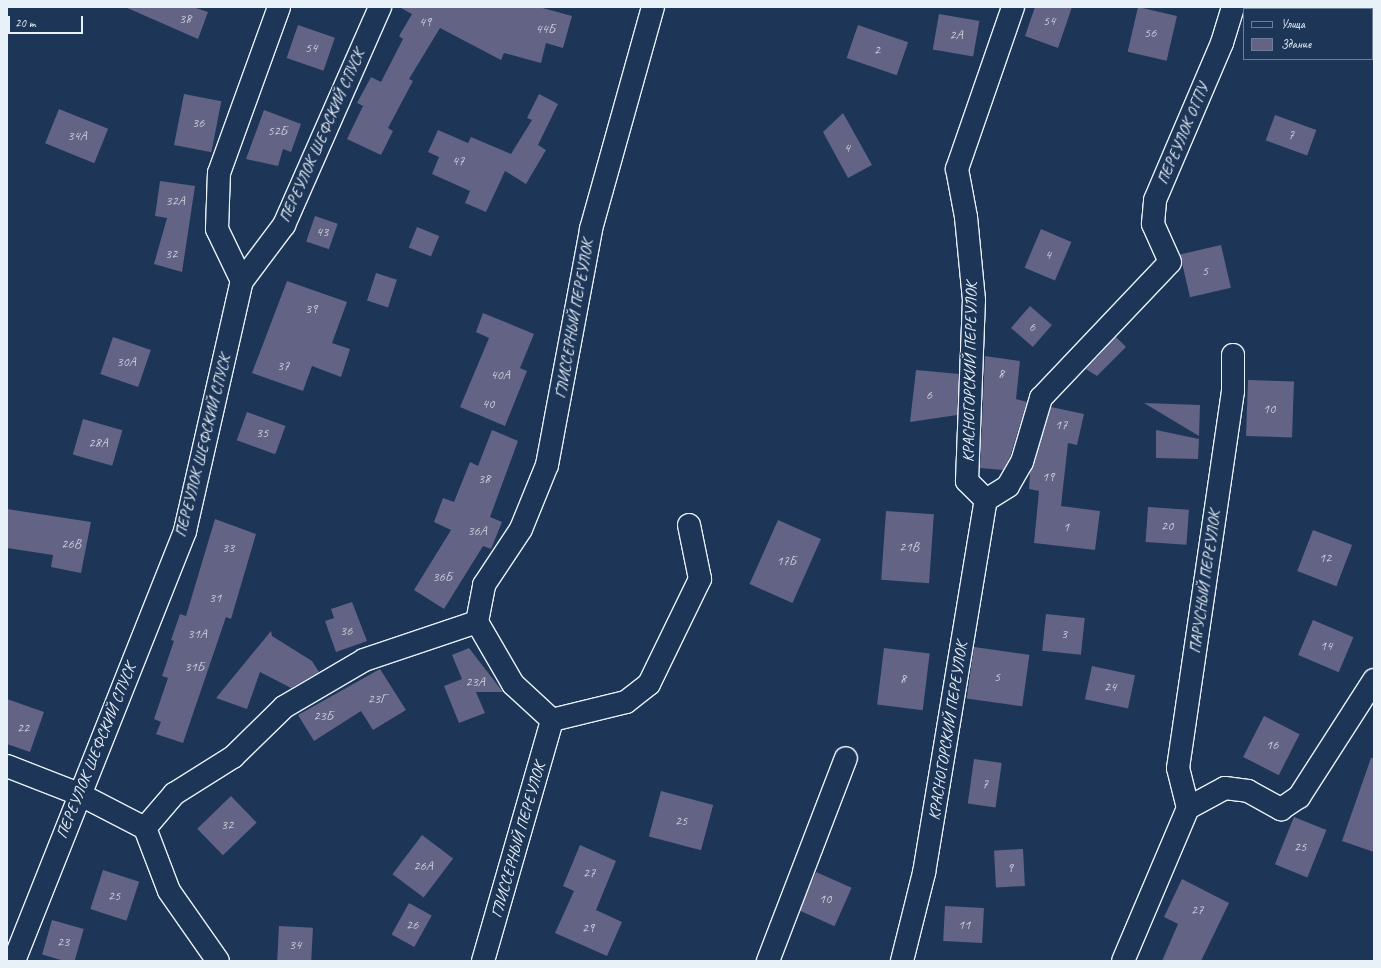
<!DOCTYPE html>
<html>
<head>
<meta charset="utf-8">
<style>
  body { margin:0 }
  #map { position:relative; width:1381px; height:968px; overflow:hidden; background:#1d3557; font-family:Caveat,sans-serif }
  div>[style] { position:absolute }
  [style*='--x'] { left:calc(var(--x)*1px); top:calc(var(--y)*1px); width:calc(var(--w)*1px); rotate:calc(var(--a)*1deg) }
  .building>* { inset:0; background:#636385; transform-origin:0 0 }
  .roads { filter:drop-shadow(1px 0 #e8f1f8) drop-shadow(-1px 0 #e8f1f8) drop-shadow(0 1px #e8f1f8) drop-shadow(0 -1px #e8f1f8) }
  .minor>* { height:22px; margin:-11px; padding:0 11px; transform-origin:11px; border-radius:11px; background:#1d3557 }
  span { translate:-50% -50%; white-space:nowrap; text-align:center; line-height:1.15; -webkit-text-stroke:3px #1d3557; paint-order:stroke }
  .number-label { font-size:14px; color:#c7cedb }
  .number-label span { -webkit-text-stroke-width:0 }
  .street-label { font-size:16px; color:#e8f1f8 }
  .frame { position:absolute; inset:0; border:8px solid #e8f1f8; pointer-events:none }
  .legend { position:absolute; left:1243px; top:8px; width:130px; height:52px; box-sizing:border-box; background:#1d3557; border:1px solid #6e8097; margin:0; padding:5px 7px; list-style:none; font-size:12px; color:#e8f1f8 }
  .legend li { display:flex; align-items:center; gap:8px; height:20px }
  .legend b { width:20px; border:1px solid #6e8097 }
  .scale { position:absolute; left:8px; top:16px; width:75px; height:18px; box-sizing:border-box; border:2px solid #e8f1f8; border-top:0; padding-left:5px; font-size:12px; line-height:14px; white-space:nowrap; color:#e8f1f8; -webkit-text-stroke:3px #1d3557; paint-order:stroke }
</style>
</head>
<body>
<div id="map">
  <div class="building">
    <div style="clip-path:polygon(125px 7px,193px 7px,208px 12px,198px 39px)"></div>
    <div style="clip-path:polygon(399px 7px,539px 7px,572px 16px,563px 48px,546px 43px,541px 63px,504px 53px,501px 60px,440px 28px,409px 79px,413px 81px,388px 128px,393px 131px,381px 155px,347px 139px,363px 106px,357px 103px,371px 77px,381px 82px,403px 39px,399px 36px,412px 14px)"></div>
    <div style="clip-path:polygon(1035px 7px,1072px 7px,1058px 48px,1025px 36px)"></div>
    <div style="left:1138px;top:7px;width:40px;height:46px;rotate:13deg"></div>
    <div style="left:939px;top:14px;width:41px;height:36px;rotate:10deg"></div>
    <div style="left:298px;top:25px;width:39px;height:35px;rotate:19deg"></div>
    <div style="left:858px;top:25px;width:53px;height:35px;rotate:19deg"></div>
    <div style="left:184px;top:94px;width:38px;height:52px;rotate:11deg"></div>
    <div style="clip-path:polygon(539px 94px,558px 104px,538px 145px,546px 150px,526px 184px,505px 171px,486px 212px,465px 203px,470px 191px,432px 174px,439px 157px,428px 152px,438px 130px,468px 143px,471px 137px,511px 154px,532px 120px,527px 118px)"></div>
    <div style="left:59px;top:109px;width:53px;height:37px;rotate:22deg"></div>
    <div style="clip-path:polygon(264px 110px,301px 124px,291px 152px,283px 149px,278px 166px,246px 159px)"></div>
    <div style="clip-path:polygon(843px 113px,872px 165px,848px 178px,823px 132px)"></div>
    <div style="left:1275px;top:115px;width:44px;height:27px;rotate:20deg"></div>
    <div style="clip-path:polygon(160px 181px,195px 186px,182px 272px,154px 264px,167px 218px,155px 216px)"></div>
    <div style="left:315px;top:216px;width:24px;height:27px;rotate:19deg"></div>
    <div style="left:417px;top:227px;width:24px;height:22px;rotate:22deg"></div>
    <div style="left:1041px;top:229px;width:33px;height:42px;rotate:23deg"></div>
    <div style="left:1221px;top:245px;width:44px;height:42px;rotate:77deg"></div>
    <div style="left:376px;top:273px;width:22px;height:29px;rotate:18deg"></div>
    <div style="clip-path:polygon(287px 281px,347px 302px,332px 343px,350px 349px,341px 377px,312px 366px,303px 391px,252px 373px)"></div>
    <div style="left:1030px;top:306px;width:29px;height:29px;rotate:41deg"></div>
    <div style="clip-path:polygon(483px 313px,534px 334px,520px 368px,527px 371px,505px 426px,460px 407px,489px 338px,476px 332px)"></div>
    <div style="left:113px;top:337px;width:40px;height:39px;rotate:19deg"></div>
    <div style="clip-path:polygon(1116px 337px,1126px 347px,1097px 376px,1086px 369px)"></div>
    <div style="clip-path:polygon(985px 356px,1020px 361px,1016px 399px,1027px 402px,1010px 457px,1003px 470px,980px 468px)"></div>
    <div style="clip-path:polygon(916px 370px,959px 374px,957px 415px,910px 422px)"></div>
    <div style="left:1248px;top:380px;width:46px;height:56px;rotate:2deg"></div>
    <div style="clip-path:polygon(1144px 403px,1200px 405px,1199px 436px)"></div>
    <div style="clip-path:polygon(1051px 407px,1084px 414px,1077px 445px,1068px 443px,1061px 506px,1100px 511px,1095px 550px,1034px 543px,1039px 491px,1029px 489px,1030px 473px)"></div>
    <div style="left:247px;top:412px;width:41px;height:30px;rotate:20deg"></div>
    <div style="left:83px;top:419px;width:41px;height:37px;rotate:16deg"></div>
    <div style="clip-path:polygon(492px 430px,518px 441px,490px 517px,502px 522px,491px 549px,483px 546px,444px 609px,414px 590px,451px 530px,434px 522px,443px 498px,454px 502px,470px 462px,478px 466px)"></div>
    <div style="clip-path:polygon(1156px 430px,1199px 439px,1198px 459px,1156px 458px)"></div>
    <div style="left:1148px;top:507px;width:41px;height:35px;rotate:4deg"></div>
    <div style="clip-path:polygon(7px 509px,91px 522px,81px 573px,51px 567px,53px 555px,7px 548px)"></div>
    <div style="left:886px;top:511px;width:48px;height:69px;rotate:4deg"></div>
    <div style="clip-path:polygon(215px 519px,256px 534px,231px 619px,226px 617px,183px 743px,156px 734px,161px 722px,154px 719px,168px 678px,162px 676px,174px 641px,171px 640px,180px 614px,186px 616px)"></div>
    <div style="left:778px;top:520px;width:47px;height:70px;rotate:24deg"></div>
    <div style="left:1313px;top:530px;width:42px;height:44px;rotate:21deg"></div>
    <div style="clip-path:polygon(352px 602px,367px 641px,336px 652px,325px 621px,334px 618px,331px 609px)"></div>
    <div style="left:1046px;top:614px;width:39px;height:37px;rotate:6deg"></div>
    <div style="left:1313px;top:620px;width:44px;height:38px;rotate:23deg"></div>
    <div style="clip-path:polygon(271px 631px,272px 636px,312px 661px,319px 672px,291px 688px,260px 672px,247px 709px,216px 698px)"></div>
    <div style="left:974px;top:647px;width:56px;height:52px;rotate:8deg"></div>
    <div style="clip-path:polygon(469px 648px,503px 692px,476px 692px,485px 713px,459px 723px,444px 686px,462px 679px,452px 655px)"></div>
    <div style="left:884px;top:648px;width:46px;height:57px;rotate:7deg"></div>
    <div style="left:1092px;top:666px;width:44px;height:34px;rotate:12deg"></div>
    <div style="clip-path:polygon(380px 669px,406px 710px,373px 730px,361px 711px,314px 741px,298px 715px)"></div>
    <div style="clip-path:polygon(7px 699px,44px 712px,30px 752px,7px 744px)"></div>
    <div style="left:1264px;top:716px;width:40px;height:46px;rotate:27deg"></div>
    <div style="clip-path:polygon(1371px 758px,1374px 758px,1374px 852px,1342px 841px)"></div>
    <div style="left:974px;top:759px;width:28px;height:45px;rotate:8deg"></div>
    <div style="left:661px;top:791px;width:54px;height:47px;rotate:15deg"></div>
    <div style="left:231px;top:796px;width:37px;height:47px;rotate:46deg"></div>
    <div style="left:1294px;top:817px;width:35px;height:51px;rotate:22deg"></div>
    <div style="left:422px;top:835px;width:39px;height:49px;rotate:37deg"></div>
    <div style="clip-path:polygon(580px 845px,616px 861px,596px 910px,622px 922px,607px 956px,555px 933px,574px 891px,563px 886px)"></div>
    <div style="left:1023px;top:849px;width:37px;height:29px;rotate:87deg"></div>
    <div style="left:103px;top:870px;width:38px;height:41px;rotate:18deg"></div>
    <div style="left:816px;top:872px;width:39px;height:42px;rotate:24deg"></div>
    <div style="clip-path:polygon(1182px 879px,1229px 903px,1201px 961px,1162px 961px,1178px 924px,1164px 917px)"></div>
    <div style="left:409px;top:903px;width:26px;height:36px;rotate:29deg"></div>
    <div style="left:945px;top:906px;width:39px;height:35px;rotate:3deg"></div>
    <div style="left:52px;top:920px;width:33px;height:36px;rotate:16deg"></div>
    <div style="left:279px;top:926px;width:34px;height:35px;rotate:3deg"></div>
  </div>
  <div class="roads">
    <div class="minor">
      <div style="--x:242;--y:281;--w:58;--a:-115.7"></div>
      <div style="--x:217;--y:229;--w:56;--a:-88"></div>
      <div style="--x:219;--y:173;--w:177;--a:-70.1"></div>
      <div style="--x:986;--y:500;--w:26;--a:-32"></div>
      <div style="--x:1008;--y:486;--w:28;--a:-60"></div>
      <div style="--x:1022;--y:462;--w:67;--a:-73.5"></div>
      <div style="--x:1041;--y:398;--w:187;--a:-46.5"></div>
      <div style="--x:1170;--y:262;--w:42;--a:-114.1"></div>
      <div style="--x:1153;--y:224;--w:24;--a:-85"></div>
      <div style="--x:1155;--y:200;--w:171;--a:-66.9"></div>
      <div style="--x:1222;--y:43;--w:38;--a:-73"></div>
      <div style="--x:552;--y:720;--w:53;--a:-137.3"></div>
      <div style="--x:513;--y:684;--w:72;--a:-120.1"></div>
      <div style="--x:477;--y:622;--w:38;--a:-79"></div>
      <div style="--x:484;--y:585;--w:67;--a:-56.5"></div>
      <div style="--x:521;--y:529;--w:69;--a:-67.9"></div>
      <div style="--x:547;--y:465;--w:240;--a:-79.4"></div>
      <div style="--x:591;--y:229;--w:230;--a:-74.4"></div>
      <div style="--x:7;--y:766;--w:77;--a:21.3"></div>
      <div style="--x:79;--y:794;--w:74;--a:27.3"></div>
      <div style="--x:145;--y:828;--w:67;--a:69.1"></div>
      <div style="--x:169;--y:891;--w:85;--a:55"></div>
      <div style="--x:1188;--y:808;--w:42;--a:-28.4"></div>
      <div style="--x:1225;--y:788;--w:23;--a:7"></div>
      <div style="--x:1248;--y:791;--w:38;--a:29"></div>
      <div style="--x:1281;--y:809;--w:22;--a:-34"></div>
      <div style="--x:1299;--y:797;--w:139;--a:-57.3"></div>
      <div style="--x:145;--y:828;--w:45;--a:-49.5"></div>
      <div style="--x:174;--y:794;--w:70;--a:-32.1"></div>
      <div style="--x:233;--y:757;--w:71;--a:-44.4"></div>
      <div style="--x:284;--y:707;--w:93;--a:-30.4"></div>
      <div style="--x:364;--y:660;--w:119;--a:-18.6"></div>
      <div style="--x:14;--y:961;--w:463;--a:-68.3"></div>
      <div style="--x:185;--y:531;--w:256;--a:-77.2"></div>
      <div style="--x:242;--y:281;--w:70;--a:-53.1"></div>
      <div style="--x:284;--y:225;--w:238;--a:-66.2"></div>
      <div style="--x:483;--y:961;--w:251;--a:-74"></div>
      <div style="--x:552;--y:720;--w:76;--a:-13.7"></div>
      <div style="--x:626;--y:702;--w:29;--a:-38"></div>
      <div style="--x:649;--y:684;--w:117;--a:-64.1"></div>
      <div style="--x:700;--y:579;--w:55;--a:-101.5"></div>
      <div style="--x:768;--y:961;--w:217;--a:-69"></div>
      <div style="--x:902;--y:961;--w:91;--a:-76"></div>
      <div style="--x:924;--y:873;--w:378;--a:-80.6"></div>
      <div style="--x:986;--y:500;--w:27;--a:-135"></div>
      <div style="--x:967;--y:481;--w:181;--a:-87.8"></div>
      <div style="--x:974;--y:300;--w:83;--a:-95.5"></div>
      <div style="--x:966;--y:217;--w:49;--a:-100.6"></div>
      <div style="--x:957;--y:169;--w:171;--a:-70.9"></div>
      <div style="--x:1123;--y:961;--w:166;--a:-67"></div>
      <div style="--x:1188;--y:808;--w:41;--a:-104"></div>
      <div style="--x:1178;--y:768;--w:381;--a:-81.7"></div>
      <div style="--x:1233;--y:391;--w:36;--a:-90"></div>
    </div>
  </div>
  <div class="number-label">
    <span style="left:185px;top:19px">38</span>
    <span style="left:1049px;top:21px">54</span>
    <span style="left:425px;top:22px">49</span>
    <span style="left:545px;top:29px">44Б</span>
    <span style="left:1150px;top:33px">56</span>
    <span style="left:956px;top:35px">2А</span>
    <span style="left:311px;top:48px">54</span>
    <span style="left:877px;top:50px">2</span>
    <span style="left:198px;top:123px">36</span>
    <span style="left:277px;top:131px">52Б</span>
    <span style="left:1291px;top:135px">7</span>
    <span style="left:77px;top:136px">34А</span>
    <span style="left:847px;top:148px">4</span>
    <span style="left:458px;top:161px">47</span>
    <span style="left:175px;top:201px">32А</span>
    <span style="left:322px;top:232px">43</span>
    <span style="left:171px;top:254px">32</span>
    <span style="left:1048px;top:255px">4</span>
    <span style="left:1205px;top:271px">5</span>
    <span style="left:311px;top:309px">39</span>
    <span style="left:1032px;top:327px">6</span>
    <span style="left:126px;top:362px">30А</span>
    <span style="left:283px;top:366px">37</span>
    <span style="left:1001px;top:374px">8</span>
    <span style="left:500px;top:375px">40А</span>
    <span style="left:929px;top:395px">6</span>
    <span style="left:488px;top:404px">40</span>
    <span style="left:1269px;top:409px">10</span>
    <span style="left:1061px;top:425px">17</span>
    <span style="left:262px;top:433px">35</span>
    <span style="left:98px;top:443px">28А</span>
    <span style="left:1048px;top:477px">19</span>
    <span style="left:484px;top:479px">38</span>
    <span style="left:1167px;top:526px">20</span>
    <span style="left:1066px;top:527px">1</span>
    <span style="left:477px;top:531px">36А</span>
    <span style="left:71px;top:544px">26В</span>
    <span style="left:909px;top:547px">21В</span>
    <span style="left:228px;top:548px">33</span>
    <span style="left:1325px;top:558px">12</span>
    <span style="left:786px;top:561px">17Б</span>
    <span style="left:442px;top:577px">36Б</span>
    <span style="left:215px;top:598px">31</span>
    <span style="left:346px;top:631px">36</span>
    <span style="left:197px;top:634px">31А</span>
    <span style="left:1064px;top:634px">3</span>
    <span style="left:1326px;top:646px">14</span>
    <span style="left:194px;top:667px">31Б</span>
    <span style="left:997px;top:677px">5</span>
    <span style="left:903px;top:679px">8</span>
    <span style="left:475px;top:682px">23А</span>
    <span style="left:1110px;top:687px">24</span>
    <span style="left:377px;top:699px">23Г</span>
    <span style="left:323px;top:716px">23Б</span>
    <span style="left:23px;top:728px">22</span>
    <span style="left:1272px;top:745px">16</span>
    <span style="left:985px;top:784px">7</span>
    <span style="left:681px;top:821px">25</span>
    <span style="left:227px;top:825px">32</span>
    <span style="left:1300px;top:847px">25</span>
    <span style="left:423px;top:866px">26А</span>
    <span style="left:1010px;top:868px">9</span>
    <span style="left:589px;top:873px">27</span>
    <span style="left:114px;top:896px">25</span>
    <span style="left:825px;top:899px">10</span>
    <span style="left:1197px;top:910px">27</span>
    <span style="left:412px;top:925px">26</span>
    <span style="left:964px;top:925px">11</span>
    <span style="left:588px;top:928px">29</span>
    <span style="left:63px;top:942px">23</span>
    <span style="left:295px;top:945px">34</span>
  </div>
  <div class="street-label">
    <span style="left:1183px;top:134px;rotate:-67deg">ПЕРЕУЛОК ОГПУ</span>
    <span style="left:322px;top:136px;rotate:-66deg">ПЕРЕУЛОК ШЕФСКИЙ СПУСК</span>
    <span style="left:574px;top:319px;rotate:-80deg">ГЛИССЕРНЫЙ ПЕРЕУЛОК</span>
    <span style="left:970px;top:372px;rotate:-89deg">КРАСНОГОРСКИЙ ПЕРЕУЛОК</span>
    <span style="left:203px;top:446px;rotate:-76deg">ПЕРЕУЛОК ШЕФСКИЙ СПУСК</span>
    <span style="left:1205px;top:582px;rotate:-82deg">ПАРУСНЫЙ ПЕРЕУЛОК</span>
    <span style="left:948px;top:731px;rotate:-81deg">КРАСНОГОРСКИЙ ПЕРЕУЛОК</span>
    <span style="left:96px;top:751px;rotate:-68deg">ПЕРЕУЛОК ШЕФСКИЙ СПУСК</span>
    <span style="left:518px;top:840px;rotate:-74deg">ГЛИССЕРНЫЙ ПЕРЕУЛОК</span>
  </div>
  <div class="frame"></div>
  <ul class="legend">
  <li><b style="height:5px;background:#1d3557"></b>Улица</li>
  <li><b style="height:11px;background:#636385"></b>Здание</li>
  </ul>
  <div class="scale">20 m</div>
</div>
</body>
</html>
